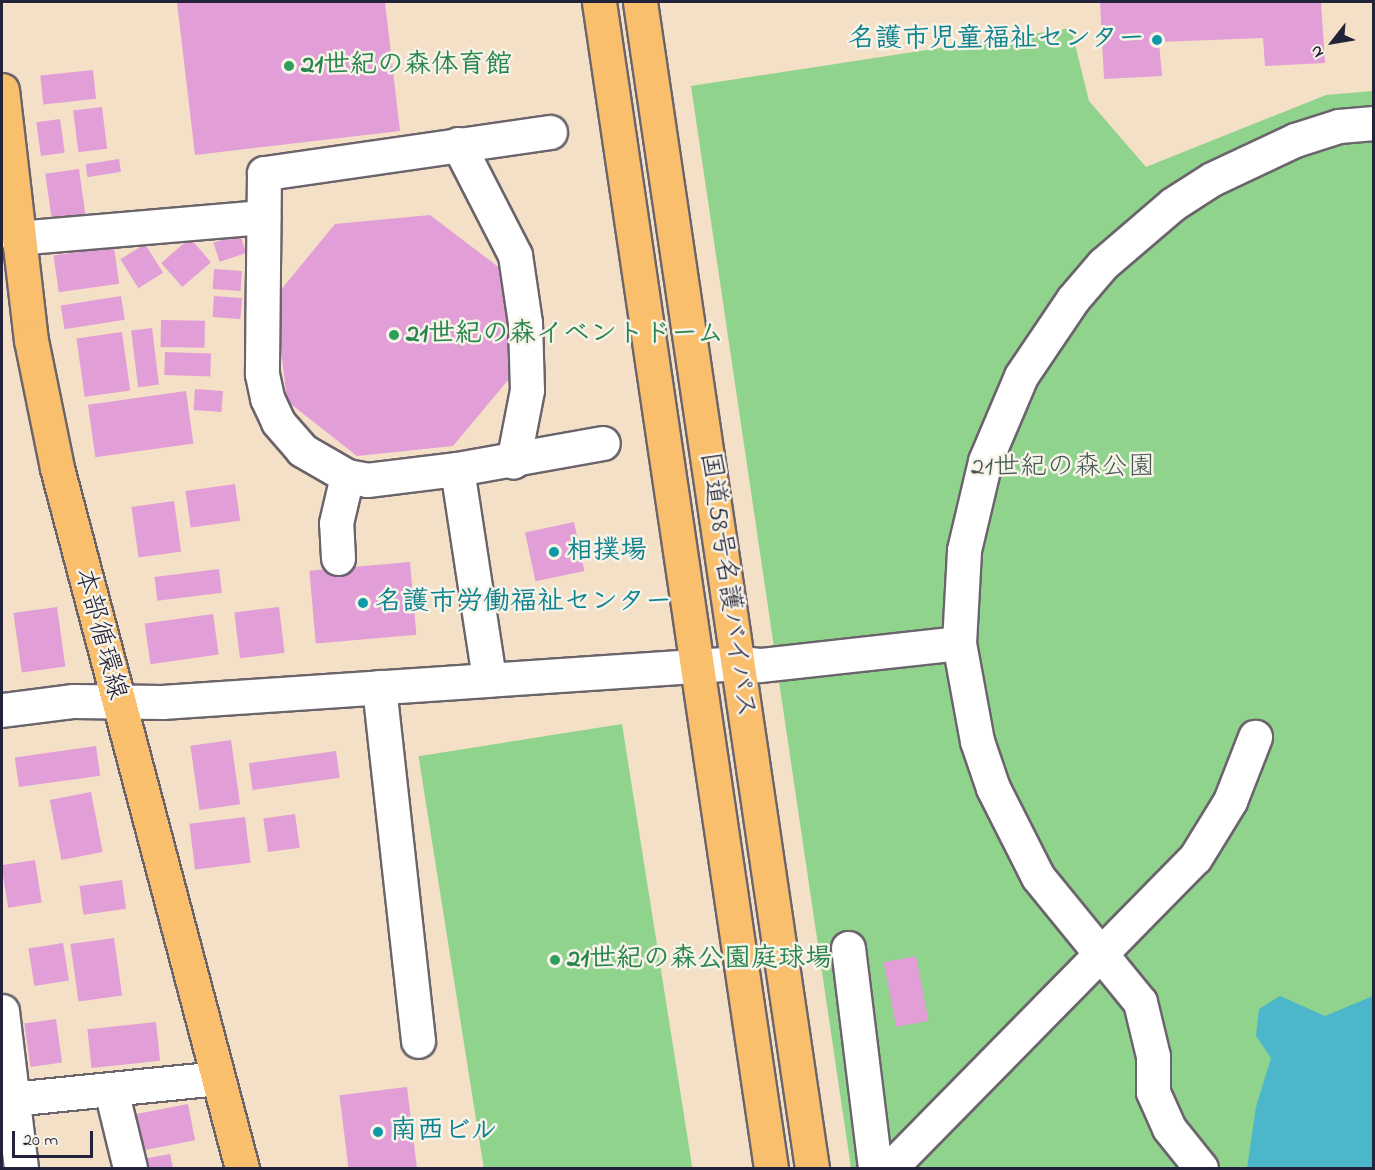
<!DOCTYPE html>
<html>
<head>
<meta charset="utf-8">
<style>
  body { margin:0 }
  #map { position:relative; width:1375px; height:1170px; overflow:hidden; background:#f3e0c6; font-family:"Indie Flower","Klee One",sans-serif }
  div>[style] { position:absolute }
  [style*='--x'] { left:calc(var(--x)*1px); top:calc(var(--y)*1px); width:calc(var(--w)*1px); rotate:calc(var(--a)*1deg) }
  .green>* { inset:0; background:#8fd38c; transform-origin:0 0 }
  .water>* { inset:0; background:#4cb6ca }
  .building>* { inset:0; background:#e29ed7; transform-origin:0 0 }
  .roads { filter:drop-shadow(2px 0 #6b646c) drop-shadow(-2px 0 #6b646c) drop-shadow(0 2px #6b646c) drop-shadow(0 -2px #6b646c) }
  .minor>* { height:33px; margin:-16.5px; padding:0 16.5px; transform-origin:16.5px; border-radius:16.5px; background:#fff }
  .major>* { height:33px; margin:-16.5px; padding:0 16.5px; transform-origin:16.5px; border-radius:16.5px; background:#f9bf6d }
  .highway>* { height:33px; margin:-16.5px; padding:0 16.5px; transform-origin:16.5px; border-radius:16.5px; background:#f9bf6d }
  .dots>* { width:16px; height:16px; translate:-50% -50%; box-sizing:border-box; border:3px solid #f7f3e8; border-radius:50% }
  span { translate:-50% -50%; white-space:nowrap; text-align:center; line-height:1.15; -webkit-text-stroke:5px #f7f3e8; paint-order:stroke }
  .culture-label { font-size:27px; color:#0d838f; font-weight:700 }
  .right { translate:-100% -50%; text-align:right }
  .left { translate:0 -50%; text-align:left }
  .leisure-label { font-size:27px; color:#27864d; font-weight:700 }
  .park-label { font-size:27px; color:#435753 }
  .street-label { font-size:27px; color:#22223b }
  .frame { position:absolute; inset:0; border:3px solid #22223b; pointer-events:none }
  .north { position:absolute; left:1303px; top:12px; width:60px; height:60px; -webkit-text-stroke:4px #f7f3e8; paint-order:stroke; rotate:239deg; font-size:16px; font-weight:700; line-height:24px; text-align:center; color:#22223b }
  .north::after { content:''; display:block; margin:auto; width:21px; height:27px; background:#22223b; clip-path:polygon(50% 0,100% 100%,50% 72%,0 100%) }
  .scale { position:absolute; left:12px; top:1131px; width:81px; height:27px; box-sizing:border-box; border:3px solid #22223b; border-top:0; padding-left:8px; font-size:18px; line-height:21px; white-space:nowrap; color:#22223b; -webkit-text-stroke:4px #f7f3e8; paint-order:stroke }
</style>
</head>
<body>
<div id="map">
  <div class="green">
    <div style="clip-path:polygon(1071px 28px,1089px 101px,1146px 167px,1326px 95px,1373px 91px,1373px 1168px,851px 1168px,691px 86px)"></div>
    <div style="left:622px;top:724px;width:449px;height:206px;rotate:81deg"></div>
  </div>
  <div class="water">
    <div style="clip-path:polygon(1280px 996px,1325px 1016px,1373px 996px,1373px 1168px,1247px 1168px,1256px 1107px,1271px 1058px,1256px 1036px,1259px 1009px)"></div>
  </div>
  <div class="building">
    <div style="clip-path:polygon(177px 2px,385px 2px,400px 131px,195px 155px)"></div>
    <div style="clip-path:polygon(1100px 2px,1321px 2px,1325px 63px,1265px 66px,1263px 38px,1159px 42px,1162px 76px,1104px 79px)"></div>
    <div style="left:93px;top:70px;width:29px;height:53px;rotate:84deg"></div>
    <div style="left:102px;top:107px;width:42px;height:29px;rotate:83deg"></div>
    <div style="left:60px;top:119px;width:34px;height:24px;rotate:82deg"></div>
    <div style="left:119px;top:159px;width:13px;height:34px;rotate:81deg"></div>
    <div style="left:79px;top:169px;width:50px;height:34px;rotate:82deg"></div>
    <div style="clip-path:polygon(430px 215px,501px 269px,514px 373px,453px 446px,357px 456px,287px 401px,275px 297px,335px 224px)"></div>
    <div style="left:240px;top:234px;width:20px;height:28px;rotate:72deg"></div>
    <div style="left:190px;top:238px;width:32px;height:38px;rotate:49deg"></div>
    <div style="left:145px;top:244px;width:34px;height:29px;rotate:58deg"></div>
    <div style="left:114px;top:247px;width:37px;height:61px;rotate:82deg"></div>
    <div style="left:214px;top:269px;width:28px;height:20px;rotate:4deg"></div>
    <div style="left:121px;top:296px;width:24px;height:61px;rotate:81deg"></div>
    <div style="left:214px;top:296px;width:28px;height:21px;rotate:4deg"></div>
    <div style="left:161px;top:320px;width:44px;height:27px;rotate:1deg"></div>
    <div style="left:152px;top:328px;width:57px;height:21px;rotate:83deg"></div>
    <div style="left:122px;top:332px;width:59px;height:46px;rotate:82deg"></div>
    <div style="left:165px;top:352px;width:46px;height:23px;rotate:2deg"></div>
    <div style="left:195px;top:389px;width:28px;height:21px;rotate:4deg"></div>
    <div style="left:186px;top:391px;width:53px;height:99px;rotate:82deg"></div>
    <div style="left:235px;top:484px;width:37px;height:50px;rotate:82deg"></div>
    <div style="left:174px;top:501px;width:51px;height:43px;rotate:82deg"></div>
    <div style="left:574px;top:522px;width:50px;height:50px;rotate:78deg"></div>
    <div style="left:410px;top:562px;width:73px;height:101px;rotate:85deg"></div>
    <div style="left:219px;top:569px;width:24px;height:65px;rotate:83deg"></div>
    <div style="left:57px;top:607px;width:60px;height:44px;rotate:82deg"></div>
    <div style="left:279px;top:607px;width:46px;height:45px;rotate:83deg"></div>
    <div style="left:213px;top:614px;width:41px;height:69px;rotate:82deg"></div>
    <div style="left:231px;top:740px;width:65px;height:41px;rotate:82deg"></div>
    <div style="left:96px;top:746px;width:30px;height:82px;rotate:82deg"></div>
    <div style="left:336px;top:751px;width:27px;height:88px;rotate:82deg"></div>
    <div style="left:91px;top:792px;width:61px;height:42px;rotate:79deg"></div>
    <div style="left:295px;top:814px;width:34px;height:32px;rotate:82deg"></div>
    <div style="left:245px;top:817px;width:46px;height:56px;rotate:83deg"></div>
    <div style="left:35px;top:860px;width:43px;height:34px;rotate:81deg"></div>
    <div style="left:122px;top:880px;width:29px;height:43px;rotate:82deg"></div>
    <div style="left:114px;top:938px;width:58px;height:44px;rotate:82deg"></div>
    <div style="left:63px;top:943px;width:38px;height:35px;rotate:81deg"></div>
    <div style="left:916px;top:956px;width:66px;height:33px;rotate:79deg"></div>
    <div style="left:56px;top:1019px;width:44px;height:32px;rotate:82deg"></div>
    <div style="left:156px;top:1022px;width:39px;height:69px;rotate:84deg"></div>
    <div style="left:407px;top:1087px;width:82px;height:68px;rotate:83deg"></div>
    <div style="left:188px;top:1104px;width:37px;height:55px;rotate:79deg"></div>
    <div style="clip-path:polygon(170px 1154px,173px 1168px,144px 1168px,142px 1159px)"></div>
  </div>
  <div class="roads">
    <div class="minor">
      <div style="--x:550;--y:132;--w:289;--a:171.8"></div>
      <div style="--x:264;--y:173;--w:201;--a:90.6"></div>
      <div style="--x:262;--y:374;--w:25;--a:78"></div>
      <div style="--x:267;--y:398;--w:26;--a:65"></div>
      <div style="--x:278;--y:422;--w:37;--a:49"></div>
      <div style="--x:302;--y:450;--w:52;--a:30"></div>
      <div style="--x:347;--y:476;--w:20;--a:11"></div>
      <div style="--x:367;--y:480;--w:91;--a:-7"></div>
      <div style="--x:457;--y:469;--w:148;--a:-10.1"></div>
      <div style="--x:458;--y:144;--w:125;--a:62.8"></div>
      <div style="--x:515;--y:255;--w:69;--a:81.6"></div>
      <div style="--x:525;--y:323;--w:67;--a:88.3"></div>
      <div style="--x:527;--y:390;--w:73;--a:101"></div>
      <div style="--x:17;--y:238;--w:247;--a:-4.9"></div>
      <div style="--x:457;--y:469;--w:212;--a:81.3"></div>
      <div style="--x:338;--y:558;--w:35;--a:-93"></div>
      <div style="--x:336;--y:523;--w:48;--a:-76.8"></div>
      <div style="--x:379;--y:687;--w:356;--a:83.7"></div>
      <div style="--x:2;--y:710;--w:72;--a:-7.2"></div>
      <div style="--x:73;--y:701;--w:89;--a:0.6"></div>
      <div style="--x:162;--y:702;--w:578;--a:-3.87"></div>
      <div style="--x:739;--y:663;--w:21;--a:5"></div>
      <div style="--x:760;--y:665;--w:200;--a:-6.3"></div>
      <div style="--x:848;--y:948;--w:222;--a:83"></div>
      <div style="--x:2;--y:1011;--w:158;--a:83.1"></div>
      <div style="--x:111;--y:1090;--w:80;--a:76.3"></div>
      <div style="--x:2;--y:1100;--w:217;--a:-5.8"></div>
      <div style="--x:890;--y:1168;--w:435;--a:-45.5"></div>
      <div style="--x:1195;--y:858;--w:67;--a:-58.4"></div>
      <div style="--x:1230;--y:801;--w:69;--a:-68.7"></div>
      <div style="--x:1201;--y:1168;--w:51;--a:-128.7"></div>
      <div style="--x:1169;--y:1128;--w:39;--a:-114"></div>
      <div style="--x:1153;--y:1092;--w:36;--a:-90"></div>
      <div style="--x:1153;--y:1056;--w:56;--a:-103.5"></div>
      <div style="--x:1140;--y:1002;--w:161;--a:-129.2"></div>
      <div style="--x:1038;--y:877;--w:100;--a:-116.8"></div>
      <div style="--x:993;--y:788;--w:50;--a:-108.8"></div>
      <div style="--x:977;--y:741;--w:100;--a:-100.4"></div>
      <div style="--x:959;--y:643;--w:93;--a:-86.9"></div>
      <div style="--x:964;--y:550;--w:91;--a:-76.7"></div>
      <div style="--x:985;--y:461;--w:92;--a:-67"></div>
      <div style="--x:1021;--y:376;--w:93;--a:-56"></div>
      <div style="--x:1073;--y:299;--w:46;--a:-49.4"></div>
      <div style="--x:1103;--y:264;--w:92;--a:-40.6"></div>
      <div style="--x:1173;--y:204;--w:46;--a:-32.7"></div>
      <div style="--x:1212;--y:179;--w:92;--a:-25.2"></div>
      <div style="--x:1295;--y:140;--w:46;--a:-17.7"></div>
      <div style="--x:1339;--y:126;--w:35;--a:-5"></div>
    </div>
    <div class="major">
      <div style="--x:2;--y:90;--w:252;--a:83.4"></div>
      <div style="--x:31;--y:340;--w:131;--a:78.5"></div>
      <div style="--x:57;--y:468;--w:724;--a:75.2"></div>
    </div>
    <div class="highway">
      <div style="--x:599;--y:2;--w:1179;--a:81.61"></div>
      <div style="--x:640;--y:2;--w:1179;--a:81.61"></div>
    </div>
  </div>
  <div class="dots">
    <div style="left:1157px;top:40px;background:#0f9aa8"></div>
    <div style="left:289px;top:66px;background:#2e9e5b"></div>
    <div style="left:394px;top:335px;background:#2e9e5b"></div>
    <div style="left:554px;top:552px;background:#0f9aa8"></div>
    <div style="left:363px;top:603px;background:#0f9aa8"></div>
    <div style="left:555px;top:960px;background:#2e9e5b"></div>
    <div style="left:378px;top:1132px;background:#0f9aa8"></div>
  </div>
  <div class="culture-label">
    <span class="right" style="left:1145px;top:40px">名護市児童福祉センター</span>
    <span class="left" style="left:566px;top:552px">相撲場</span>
    <span class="left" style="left:375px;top:603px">名護市労働福祉センター</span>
    <span class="left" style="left:390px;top:1132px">南西ビル</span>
  </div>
  <div class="leisure-label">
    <span class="left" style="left:301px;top:66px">21世紀の森体育館</span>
    <span class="left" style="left:406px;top:335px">21世紀の森イベントドーム</span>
    <span class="left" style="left:567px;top:960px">21世紀の森公園庭球場</span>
  </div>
  <div class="park-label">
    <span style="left:1063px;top:468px">21世紀の森公園</span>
  </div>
  <div class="street-label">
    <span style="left:727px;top:585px;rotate:82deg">国道58号名護バイパス</span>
    <span style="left:100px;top:634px;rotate:75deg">本部循環線</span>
  </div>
  <div class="frame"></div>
  <div class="north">N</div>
  <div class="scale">20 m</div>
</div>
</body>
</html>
